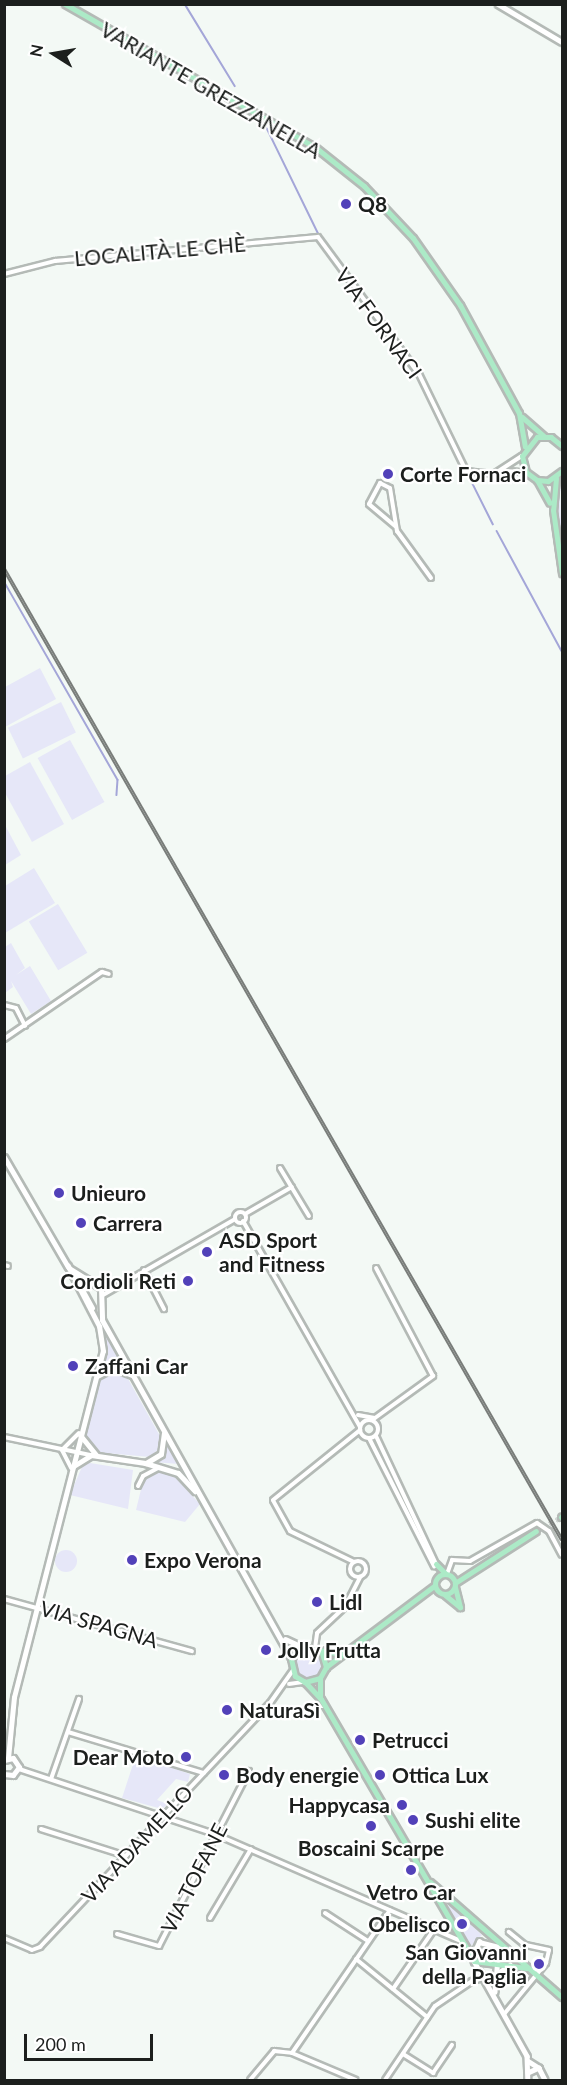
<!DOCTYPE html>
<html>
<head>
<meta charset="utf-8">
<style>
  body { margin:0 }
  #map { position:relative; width:567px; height:2085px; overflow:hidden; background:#f3f9f5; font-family:Lato,sans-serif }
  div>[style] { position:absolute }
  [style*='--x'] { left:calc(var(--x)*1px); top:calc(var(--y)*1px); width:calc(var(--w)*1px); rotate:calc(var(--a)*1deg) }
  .green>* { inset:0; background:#e6e7f8; transform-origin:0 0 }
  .round { border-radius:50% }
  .stream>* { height:1.5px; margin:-0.75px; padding:0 0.75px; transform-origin:0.75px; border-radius:0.75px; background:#a4a6d8 }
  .primary-tunnel>* { height:5px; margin-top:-2.5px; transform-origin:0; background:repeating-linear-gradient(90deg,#d3d8d5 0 5px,transparent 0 7.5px) }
  .roads { filter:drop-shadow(2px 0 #b4bab6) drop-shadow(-2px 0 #b4bab6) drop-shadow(0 2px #b4bab6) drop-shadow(0 -2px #b4bab6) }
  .minor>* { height:4px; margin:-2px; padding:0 2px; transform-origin:2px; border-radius:2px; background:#fff }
  .minor>.ring { margin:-2px; padding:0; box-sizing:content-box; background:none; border:4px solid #fff; border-radius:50% }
  .tertiary>* { height:4.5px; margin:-2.25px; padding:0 2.25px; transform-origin:2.25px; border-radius:2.25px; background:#fff }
  .secondary>* { height:5px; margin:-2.5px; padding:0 2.5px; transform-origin:2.5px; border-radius:2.5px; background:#fff }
  .primary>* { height:5px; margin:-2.5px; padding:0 2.5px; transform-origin:2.5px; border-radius:2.5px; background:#aceac7 }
  .primary>.ring { margin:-2.5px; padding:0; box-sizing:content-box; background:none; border:5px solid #aceac7; border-radius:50% }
  .rail>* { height:4px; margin-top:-2px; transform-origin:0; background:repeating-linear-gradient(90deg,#fff 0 4.5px,#797d7a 0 9px); box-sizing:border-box; border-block:2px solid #797d7a }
  .dots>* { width:16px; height:16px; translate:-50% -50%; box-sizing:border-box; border:3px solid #fff; border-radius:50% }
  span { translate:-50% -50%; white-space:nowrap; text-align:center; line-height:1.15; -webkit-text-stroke:4.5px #fff; paint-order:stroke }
  .street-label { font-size:21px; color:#1c1f1d }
  .poi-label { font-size:21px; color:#1c1f1d; font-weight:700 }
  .left { translate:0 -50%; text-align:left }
  .right { translate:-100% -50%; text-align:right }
  .frame { position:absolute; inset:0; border:6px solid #1c1f1d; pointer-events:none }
  .north { position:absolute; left:24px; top:24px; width:60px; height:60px; -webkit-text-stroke:4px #fff; paint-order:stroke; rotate:281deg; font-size:16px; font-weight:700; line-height:24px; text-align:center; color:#1c1f1d }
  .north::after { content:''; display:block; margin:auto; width:21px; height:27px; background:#1c1f1d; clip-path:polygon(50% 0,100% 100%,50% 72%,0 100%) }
  .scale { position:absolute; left:24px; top:2034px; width:129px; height:27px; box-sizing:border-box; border:3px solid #1c1f1d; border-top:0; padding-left:8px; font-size:18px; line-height:21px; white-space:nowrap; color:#1c1f1d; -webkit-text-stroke:4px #fff; paint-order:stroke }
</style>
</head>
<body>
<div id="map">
  <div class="green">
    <div style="clip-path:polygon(562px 478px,560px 495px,562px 550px,555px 488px)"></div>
    <div style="clip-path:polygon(40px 668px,56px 699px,5px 727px,5px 687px)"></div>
    <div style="left:61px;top:702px;width:34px;height:59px;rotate:64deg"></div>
    <div style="left:70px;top:740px;width:71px;height:37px;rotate:61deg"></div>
    <div style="clip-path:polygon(30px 762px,64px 824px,32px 842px,4px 791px,5px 776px)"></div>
    <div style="clip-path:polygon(5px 825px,21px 855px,5px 865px,4px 865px)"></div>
    <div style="clip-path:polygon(34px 868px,55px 903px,5px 933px,5px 886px)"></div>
    <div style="left:58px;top:904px;width:57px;height:34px;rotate:59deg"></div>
    <div style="clip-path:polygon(11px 943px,25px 968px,16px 975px,30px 966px,51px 1001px,31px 1014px,11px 981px,13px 987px,5px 993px,5px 947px)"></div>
    <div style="clip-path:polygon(107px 1333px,124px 1368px,101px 1370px)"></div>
    <div style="clip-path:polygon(114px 1370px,127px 1377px,160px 1436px,160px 1448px,150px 1457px,95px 1452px,84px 1436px,99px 1380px)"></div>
    <div style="clip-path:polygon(166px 1442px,180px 1463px,179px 1464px,154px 1462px)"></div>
    <div style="clip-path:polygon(84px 1462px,133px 1470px,128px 1509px,70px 1495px)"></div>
    <div style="clip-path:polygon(157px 1471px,175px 1477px,200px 1504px,185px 1522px,136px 1510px,144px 1477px)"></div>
    <div class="round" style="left:55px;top:1550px;width:22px;height:22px"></div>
    <div class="round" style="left:293px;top:1650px;width:30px;height:30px"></div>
    <div style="clip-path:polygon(136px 1755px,190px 1774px,188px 1782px,176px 1779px,157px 1800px,168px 1804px,162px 1809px,122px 1798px)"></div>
    <div style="clip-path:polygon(450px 1905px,482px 1935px,471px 1946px,447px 1908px)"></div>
    <div class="round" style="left:476px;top:1943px;width:20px;height:20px"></div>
  </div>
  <div class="stream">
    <div style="--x:185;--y:4;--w:96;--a:58.6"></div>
    <div style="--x:264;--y:122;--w:126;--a:64"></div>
    <div style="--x:395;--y:338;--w:8;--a:50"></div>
    <div style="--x:408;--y:353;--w:20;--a:60"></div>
    <div style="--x:421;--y:374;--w:97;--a:64.2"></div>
    <div style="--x:473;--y:484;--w:45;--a:63.4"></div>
    <div style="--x:497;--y:531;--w:136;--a:61.6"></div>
    <div style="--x:4;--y:581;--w:229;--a:60.2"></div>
    <div style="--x:118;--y:780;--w:15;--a:94"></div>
  </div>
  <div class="primary-tunnel">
    <div style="--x:536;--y:1531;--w:29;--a:-29"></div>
  </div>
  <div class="roads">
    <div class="minor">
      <div style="--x:4;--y:274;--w:53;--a:-14.3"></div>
      <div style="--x:55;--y:261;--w:264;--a:-5.2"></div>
      <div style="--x:318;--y:237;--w:170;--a:53.6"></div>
      <div style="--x:419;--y:374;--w:108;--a:64.1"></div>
      <div style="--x:466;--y:471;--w:28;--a:6"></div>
      <div style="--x:494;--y:474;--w:33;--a:-33"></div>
      <div style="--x:504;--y:471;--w:22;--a:3"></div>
      <div style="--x:395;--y:526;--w:34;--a:-140"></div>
      <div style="--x:369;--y:504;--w:24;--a:-62"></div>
      <div style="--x:380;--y:483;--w:11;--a:27"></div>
      <div style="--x:390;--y:488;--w:44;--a:80.8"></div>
      <div style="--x:397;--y:531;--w:58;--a:54.1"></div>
      <div style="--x:4;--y:1005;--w:12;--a:14"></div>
      <div style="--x:16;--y:1008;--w:20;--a:63"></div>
      <div style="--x:4;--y:1039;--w:119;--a:-34.4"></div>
      <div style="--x:102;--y:972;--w:7;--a:16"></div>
      <div style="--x:280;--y:1168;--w:56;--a:58.9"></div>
      <div class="ring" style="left:234.5px;top:1211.5px;width:7px;height:7px"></div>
      <div style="--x:245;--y:1214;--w:54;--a:-29.9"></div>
      <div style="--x:243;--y:1221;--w:237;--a:60.4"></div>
      <div style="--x:4;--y:1265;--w:4;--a:14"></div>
      <div style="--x:144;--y:1270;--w:44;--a:62.9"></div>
      <div style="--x:103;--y:1295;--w:152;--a:-29.9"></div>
      <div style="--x:358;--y:1415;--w:17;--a:10"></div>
      <div style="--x:375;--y:1418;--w:72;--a:-35.9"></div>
      <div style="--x:433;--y:1376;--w:122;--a:-117.8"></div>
      <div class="ring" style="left:360px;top:1420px;width:14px;height:14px"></div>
      <div style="--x:376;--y:1436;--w:141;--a:64.9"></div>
      <div style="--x:4;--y:1437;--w:88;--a:11.8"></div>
      <div style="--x:369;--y:1438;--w:144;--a:63.1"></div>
      <div style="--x:62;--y:1450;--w:24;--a:-45"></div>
      <div style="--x:62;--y:1450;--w:20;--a:63"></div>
      <div style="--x:138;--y:1486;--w:11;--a:-63"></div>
      <div style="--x:143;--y:1476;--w:17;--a:-28"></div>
      <div class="ring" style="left:350px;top:1561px;width:12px;height:12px"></div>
      <div style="--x:354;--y:1562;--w:71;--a:-154.2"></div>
      <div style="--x:290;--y:1531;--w:35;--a:-119"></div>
      <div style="--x:273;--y:1500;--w:112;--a:-38.8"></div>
      <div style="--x:447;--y:1574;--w:15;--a:-70"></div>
      <div style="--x:452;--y:1560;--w:18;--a:3"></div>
      <div style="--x:470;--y:1561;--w:77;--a:-29.6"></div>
      <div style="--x:537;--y:1523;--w:14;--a:34"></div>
      <div style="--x:549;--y:1531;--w:27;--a:62"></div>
      <div style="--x:4;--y:1599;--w:195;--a:15.5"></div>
      <div style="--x:315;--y:1648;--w:15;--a:-82"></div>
      <div style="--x:317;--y:1633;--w:38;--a:-43"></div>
      <div style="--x:345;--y:1607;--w:34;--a:-63"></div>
      <div style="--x:289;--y:1684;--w:15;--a:-8"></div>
      <div style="--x:68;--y:1732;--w:142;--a:16.8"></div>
      <div style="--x:19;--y:1769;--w:209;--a:18.4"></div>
      <div style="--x:217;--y:1835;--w:268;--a:23.5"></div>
      <div style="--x:51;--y:1779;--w:85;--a:-70.7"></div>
      <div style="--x:41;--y:1829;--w:89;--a:17.6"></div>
      <div style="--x:325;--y:1913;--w:51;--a:33.1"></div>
      <div style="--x:210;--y:1918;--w:80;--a:-59.3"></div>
      <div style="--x:117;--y:1934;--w:44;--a:15.9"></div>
      <div style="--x:159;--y:1946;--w:197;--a:-62.8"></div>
      <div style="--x:4;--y:1938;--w:30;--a:23"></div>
      <div style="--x:32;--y:1950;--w:9;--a:-21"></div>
      <div style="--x:40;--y:1947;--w:335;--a:-46.7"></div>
      <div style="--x:270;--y:1703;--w:39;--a:-55"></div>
      <div style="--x:356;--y:1959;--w:92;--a:39.2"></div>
      <div style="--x:393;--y:1989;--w:74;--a:-55.5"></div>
      <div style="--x:505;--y:2013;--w:65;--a:-50.6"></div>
      <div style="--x:546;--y:1963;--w:13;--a:-77"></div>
      <div style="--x:549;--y:1950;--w:25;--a:-168"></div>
      <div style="--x:525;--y:1945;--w:21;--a:-141"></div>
      <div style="--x:292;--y:2053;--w:69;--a:22.9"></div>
      <div style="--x:403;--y:2054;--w:36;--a:32"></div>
      <div style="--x:433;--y:2073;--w:34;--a:-56"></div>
      <div style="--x:250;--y:2080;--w:38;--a:-50"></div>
      <div style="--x:274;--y:2051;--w:18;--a:6"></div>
      <div style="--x:292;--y:2053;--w:173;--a:-55.6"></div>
      <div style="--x:385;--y:2080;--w:89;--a:-56"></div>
      <div style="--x:435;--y:2006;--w:45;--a:-34"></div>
      <div style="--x:472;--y:1981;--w:24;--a:-15"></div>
    </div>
    <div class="tertiary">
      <div style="--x:498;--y:4;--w:74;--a:30.7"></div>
      <div style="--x:472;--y:1957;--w:17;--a:-65"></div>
      <div style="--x:479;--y:1942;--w:21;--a:14"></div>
      <div style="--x:499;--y:1947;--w:45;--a:95.1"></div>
      <div style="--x:474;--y:1961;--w:109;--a:60.8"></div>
      <div style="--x:527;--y:2056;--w:24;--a:88"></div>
      <div style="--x:495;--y:1975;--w:18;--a:-34"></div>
      <div style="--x:528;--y:2061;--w:13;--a:32"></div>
      <div style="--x:539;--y:2068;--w:12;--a:156"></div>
      <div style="--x:539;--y:2068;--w:13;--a:63"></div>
    </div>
    <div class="secondary">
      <div style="--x:4;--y:1157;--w:127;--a:59.8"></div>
      <div style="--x:69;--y:1268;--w:38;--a:32"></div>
      <div style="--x:101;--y:1288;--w:32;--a:88"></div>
      <div style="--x:102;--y:1320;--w:387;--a:60.8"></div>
      <div style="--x:75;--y:1277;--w:35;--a:61"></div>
      <div style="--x:97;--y:1376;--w:18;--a:-27"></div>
      <div style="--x:113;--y:1368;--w:20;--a:20"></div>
      <div style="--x:80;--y:1435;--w:26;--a:51"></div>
      <div style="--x:146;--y:1463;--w:17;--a:-31"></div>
      <div style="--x:161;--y:1454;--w:21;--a:-82"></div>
      <div style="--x:72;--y:1467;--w:22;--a:-32"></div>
      <div style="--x:91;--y:1455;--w:55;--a:8.4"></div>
      <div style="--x:145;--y:1463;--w:34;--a:17"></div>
      <div style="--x:178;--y:1473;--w:25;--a:47"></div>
      <div style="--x:285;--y:1639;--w:19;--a:25"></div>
      <div style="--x:8;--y:1758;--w:61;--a:-84.4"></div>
      <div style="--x:14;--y:1697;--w:357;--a:-75.6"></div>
      <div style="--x:103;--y:1351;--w:25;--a:-99"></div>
      <div style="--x:99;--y:1326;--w:68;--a:-117.3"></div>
      <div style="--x:4;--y:1760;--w:9;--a:-13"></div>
      <div style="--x:13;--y:1758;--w:11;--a:56"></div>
      <div style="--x:19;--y:1767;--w:10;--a:127"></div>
      <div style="--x:13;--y:1775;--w:9;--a:-174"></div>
    </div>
    <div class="primary">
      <div style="--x:65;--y:4;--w:288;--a:29.8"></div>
      <div style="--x:315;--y:147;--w:63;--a:38.5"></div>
      <div style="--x:364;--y:186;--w:71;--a:46.7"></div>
      <div style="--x:413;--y:238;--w:82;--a:55"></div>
      <div style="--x:460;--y:305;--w:123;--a:61.4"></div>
      <div style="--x:519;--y:413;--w:34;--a:80"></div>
      <div style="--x:522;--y:417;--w:29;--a:41"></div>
      <div style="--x:562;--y:446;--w:14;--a:-141"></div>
      <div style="--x:551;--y:437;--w:14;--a:180"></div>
      <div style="--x:537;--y:437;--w:24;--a:128"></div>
      <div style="--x:522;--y:456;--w:16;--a:76"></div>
      <div style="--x:526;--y:472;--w:14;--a:36"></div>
      <div style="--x:537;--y:480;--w:11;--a:5"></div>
      <div style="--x:548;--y:481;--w:17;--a:-36"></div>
      <div style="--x:556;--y:478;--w:32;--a:95"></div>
      <div style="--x:553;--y:510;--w:64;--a:81.9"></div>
      <div style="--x:537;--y:480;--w:26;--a:61"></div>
      <div style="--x:561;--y:1517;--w:1;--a:-45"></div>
      <div style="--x:436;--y:1564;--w:13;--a:45"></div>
      <div class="ring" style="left:435px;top:1574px;width:15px;height:15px"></div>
      <div style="--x:455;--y:1583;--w:96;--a:-32.7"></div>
      <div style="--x:455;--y:1587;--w:21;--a:76"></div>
      <div style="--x:445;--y:1595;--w:19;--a:39"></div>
      <div style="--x:322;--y:1653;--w:15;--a:74"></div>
      <div style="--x:326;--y:1667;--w:13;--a:119"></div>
      <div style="--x:320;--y:1678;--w:16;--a:165"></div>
      <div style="--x:305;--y:1682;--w:12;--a:-149"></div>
      <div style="--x:295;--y:1676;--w:18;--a:-103"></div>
      <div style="--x:291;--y:1658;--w:16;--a:-45"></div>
      <div style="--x:302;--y:1647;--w:40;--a:10"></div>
      <div style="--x:326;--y:1667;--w:135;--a:-36.9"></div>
      <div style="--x:320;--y:1678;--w:19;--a:90"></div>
      <div style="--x:305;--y:1682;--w:23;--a:47"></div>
      <div style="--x:321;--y:1699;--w:303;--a:59.7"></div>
      <div style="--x:474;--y:1961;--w:53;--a:7.5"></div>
      <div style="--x:430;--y:1882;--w:175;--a:41.1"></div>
    </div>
  </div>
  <div class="rail">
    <div style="--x:4;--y:569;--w:1120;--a:60.12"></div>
  </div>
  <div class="dots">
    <div style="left:346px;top:204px;background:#5241b9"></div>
    <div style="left:388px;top:474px;background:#5241b9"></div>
    <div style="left:59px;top:1193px;background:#5241b9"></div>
    <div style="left:81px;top:1223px;background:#5241b9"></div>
    <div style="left:207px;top:1252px;background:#5241b9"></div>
    <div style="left:188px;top:1281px;background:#5241b9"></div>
    <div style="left:73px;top:1366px;background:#5241b9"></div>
    <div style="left:132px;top:1560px;background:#5241b9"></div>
    <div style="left:317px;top:1602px;background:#5241b9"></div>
    <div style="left:266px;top:1650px;background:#5241b9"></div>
    <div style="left:227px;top:1710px;background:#5241b9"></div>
    <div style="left:360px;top:1740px;background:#5241b9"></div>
    <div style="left:186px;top:1757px;background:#5241b9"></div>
    <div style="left:224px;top:1775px;background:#5241b9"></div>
    <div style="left:380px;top:1775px;background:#5241b9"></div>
    <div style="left:402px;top:1805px;background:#5241b9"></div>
    <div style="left:413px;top:1820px;background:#5241b9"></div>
    <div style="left:371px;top:1826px;background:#5241b9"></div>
    <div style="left:411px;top:1870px;background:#5241b9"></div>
    <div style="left:462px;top:1924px;background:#5241b9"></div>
    <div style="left:539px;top:1964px;background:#5241b9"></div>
  </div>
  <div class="street-label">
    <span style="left:211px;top:90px;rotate:30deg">VARIANTE GREZZANELLA</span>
    <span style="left:160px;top:251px;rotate:-5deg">LOCALITÀ LE CHÈ</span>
    <span style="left:379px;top:323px;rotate:54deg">VIA FORNACI</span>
    <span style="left:99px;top:1624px;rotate:16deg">VIA SPAGNA</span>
    <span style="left:137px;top:1844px;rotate:-47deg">VIA ADAMELLO</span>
    <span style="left:194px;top:1878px;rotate:-63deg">VIA TOFANE</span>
  </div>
  <div class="poi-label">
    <span class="left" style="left:358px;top:204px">Q8</span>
    <span class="left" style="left:400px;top:474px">Corte Fornaci</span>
    <span class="left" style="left:71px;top:1193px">Unieuro</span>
    <span class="left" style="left:93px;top:1223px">Carrera</span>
    <span class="left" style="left:219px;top:1252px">ASD Sport<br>and Fitness</span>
    <span class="right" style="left:176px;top:1281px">Cordioli Reti</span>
    <span class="left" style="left:85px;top:1366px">Zaffani Car</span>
    <span class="left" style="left:144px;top:1560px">Expo Verona</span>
    <span class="left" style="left:329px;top:1602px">Lidl</span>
    <span class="left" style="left:278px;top:1650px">Jolly Frutta</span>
    <span class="left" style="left:239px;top:1710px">NaturaSì</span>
    <span class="left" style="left:372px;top:1740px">Petrucci</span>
    <span class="right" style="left:174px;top:1757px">Dear Moto</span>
    <span class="left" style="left:236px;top:1775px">Body energie</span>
    <span class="left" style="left:392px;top:1775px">Ottica Lux</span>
    <span class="right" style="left:390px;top:1805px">Happycasa</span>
    <span class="left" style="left:425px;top:1820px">Sushi elite</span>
    <span style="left:371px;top:1848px">Boscaini Scarpe</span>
    <span style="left:411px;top:1892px">Vetro Car</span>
    <span class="right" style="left:450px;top:1924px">Obelisco</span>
    <span class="right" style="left:527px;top:1964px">San Giovanni<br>della Paglia</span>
  </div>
  <div class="frame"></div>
  <div class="north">N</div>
  <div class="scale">200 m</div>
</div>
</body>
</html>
